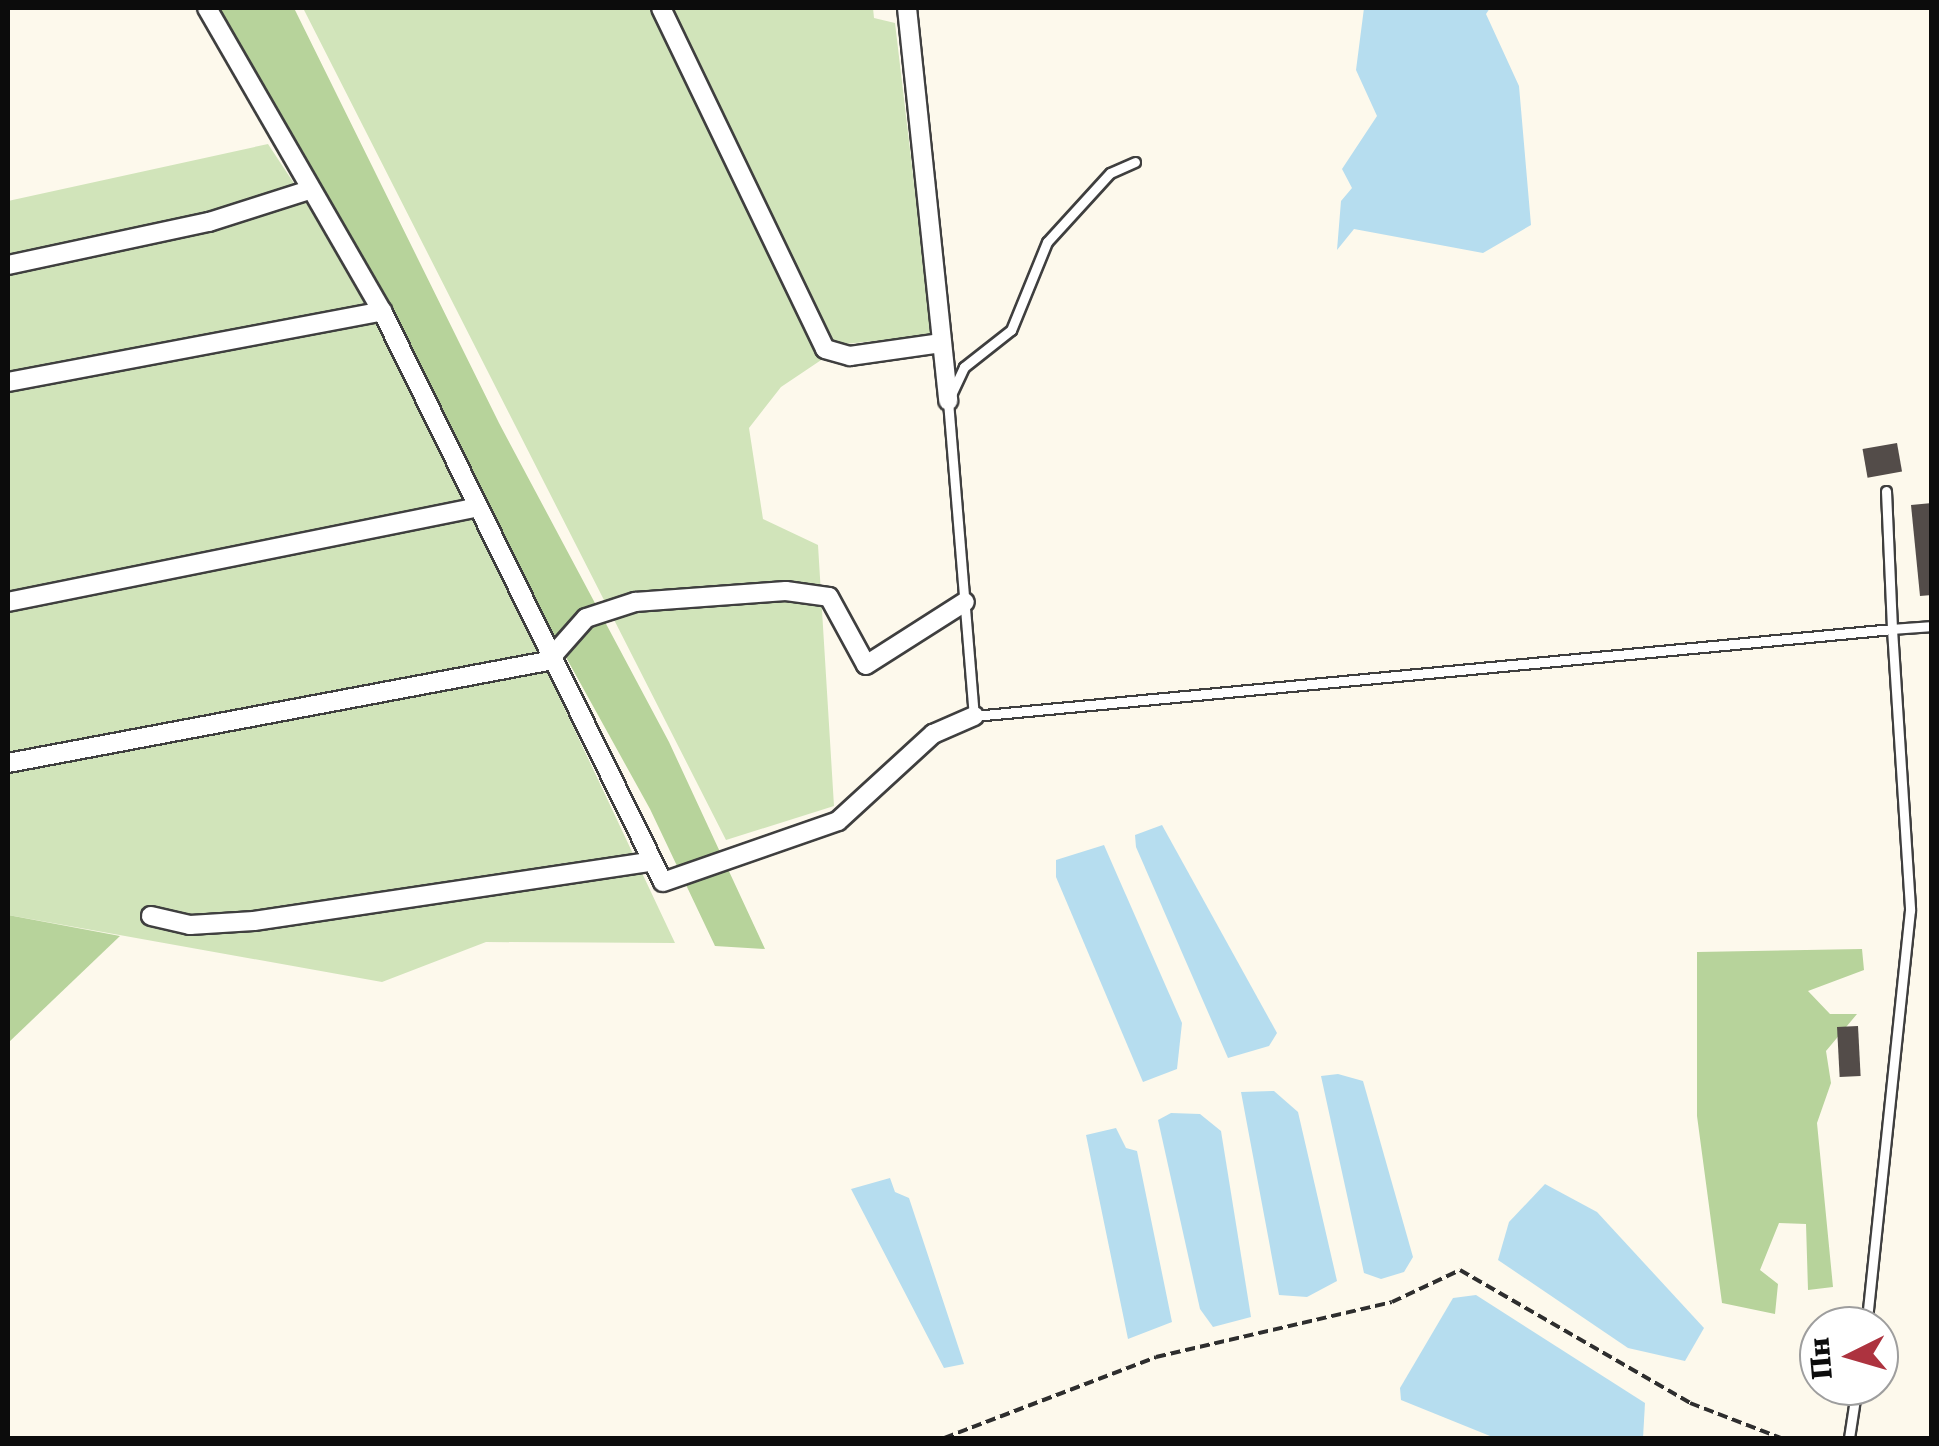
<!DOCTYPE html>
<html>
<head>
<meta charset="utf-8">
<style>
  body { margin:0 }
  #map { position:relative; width:1939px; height:1446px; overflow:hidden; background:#fdf9ec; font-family:"Roboto Serif",serif }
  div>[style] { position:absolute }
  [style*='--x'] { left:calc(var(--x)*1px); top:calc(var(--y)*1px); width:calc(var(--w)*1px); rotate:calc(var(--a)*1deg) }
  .green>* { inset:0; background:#d1e4ba }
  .forest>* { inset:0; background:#b7d39b }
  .water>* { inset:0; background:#b6ddef }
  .building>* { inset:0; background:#534c49; transform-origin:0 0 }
  .path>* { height:4px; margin-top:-2px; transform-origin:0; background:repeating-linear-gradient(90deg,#2e2e2e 0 10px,transparent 0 15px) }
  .roads { filter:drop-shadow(2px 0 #3f3f3f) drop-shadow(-2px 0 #3f3f3f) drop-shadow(0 2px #3f3f3f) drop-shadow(0 -2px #3f3f3f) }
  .service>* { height:9px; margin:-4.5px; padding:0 4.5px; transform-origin:4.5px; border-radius:4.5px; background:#fff }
  .minor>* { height:18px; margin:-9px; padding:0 9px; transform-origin:9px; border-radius:9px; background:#fff }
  span { translate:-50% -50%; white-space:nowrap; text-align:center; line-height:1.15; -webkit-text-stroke:10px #fff; paint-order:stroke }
  .frame { position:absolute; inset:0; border:10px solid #0c0c0c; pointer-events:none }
  .north { position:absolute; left:1799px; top:1306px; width:100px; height:100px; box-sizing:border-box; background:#fff; border:2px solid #9e9e9e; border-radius:50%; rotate:265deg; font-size:28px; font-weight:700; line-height:40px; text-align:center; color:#0c0c0c }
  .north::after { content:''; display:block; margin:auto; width:35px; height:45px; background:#ad333f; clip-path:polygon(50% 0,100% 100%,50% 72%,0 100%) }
</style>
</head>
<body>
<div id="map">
  <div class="green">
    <div style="clip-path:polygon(303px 8px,873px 8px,874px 18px,895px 23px,932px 335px,845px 344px,781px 387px,749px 428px,763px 519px,818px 545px,834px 806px,726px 840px)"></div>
    <div style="clip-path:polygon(268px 144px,375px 306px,675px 943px,486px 942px,382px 982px,8px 915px,8px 201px)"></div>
  </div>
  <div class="forest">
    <div style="clip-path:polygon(217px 8px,294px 8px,499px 423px,669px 742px,765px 949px,715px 946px,650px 809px,274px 130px)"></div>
    <div style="clip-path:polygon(8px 915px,120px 936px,8px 1043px)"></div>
    <div style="clip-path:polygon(1862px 949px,1864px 970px,1808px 991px,1830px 1014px,1857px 1014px,1826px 1051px,1831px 1083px,1817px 1123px,1833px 1287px,1808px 1290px,1806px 1224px,1779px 1223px,1760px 1270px,1778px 1284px,1775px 1314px,1722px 1303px,1697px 1116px,1697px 952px)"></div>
  </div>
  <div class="water">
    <div style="clip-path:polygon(1364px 8px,1490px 8px,1486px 14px,1519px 86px,1531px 225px,1483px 253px,1354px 229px,1337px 250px,1341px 201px,1352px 188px,1342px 169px,1377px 116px,1356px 70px)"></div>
    <div style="clip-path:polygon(1162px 825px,1277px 1033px,1269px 1046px,1228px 1058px,1136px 847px,1135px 835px)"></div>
    <div style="clip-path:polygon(1104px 845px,1182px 1023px,1177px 1069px,1143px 1082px,1056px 877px,1056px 860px)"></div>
    <div style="clip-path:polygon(1338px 1074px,1363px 1081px,1413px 1257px,1404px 1272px,1381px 1279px,1364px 1273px,1321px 1076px)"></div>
    <div style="clip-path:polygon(1274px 1091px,1298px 1112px,1337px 1281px,1307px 1297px,1279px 1295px,1241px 1092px)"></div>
    <div style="clip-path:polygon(1171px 1113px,1200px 1114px,1221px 1131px,1251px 1317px,1213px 1327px,1200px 1309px,1158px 1120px)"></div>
    <div style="clip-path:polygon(1116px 1128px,1126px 1148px,1137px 1151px,1172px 1322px,1128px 1339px,1086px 1135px)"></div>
    <div style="clip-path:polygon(890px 1178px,895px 1192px,909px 1198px,964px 1364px,944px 1368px,851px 1189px)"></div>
    <div style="clip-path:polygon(1545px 1184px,1597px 1212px,1704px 1328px,1685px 1361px,1628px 1348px,1498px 1260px,1509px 1222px)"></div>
    <div style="clip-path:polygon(1476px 1295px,1645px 1403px,1643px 1438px,1495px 1438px,1401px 1400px,1400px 1388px,1453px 1298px)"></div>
  </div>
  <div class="building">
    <div style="left:1897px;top:443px;width:29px;height:35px;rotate:80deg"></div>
    <div style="clip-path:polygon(1932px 503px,1932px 595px,1920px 596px,1911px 505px)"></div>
    <div style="left:1858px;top:1026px;width:50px;height:21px;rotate:87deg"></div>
  </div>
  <div class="path">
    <div style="--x:944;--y:1438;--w:227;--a:-20.9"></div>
    <div style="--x:1156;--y:1357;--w:242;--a:-13.1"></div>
    <div style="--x:1392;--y:1302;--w:75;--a:-25.2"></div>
    <div style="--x:1460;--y:1270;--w:266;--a:30"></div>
    <div style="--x:1690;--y:1403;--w:97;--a:21"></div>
  </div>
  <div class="roads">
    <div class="service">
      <div style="--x:1135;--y:162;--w:27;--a:156"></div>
      <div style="--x:1110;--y:173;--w:93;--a:132.4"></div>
      <div style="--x:1047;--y:242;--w:95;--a:112.2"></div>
      <div style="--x:1011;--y:330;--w:60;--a:141.8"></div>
      <div style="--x:964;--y:367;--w:38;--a:115"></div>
      <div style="--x:948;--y:401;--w:316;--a:85.3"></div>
      <div style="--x:974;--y:716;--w:922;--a:-5.41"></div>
      <div style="--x:1892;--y:629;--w:282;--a:86.3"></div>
      <div style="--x:1910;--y:910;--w:418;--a:96"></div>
      <div style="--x:1886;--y:491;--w:138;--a:87.5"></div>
      <div style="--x:1892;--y:629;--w:40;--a:-4.3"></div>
      <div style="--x:1849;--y:1438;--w:53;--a:-81.3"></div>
    </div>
    <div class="minor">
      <div style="--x:207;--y:8;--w:350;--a:60"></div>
      <div style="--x:382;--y:311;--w:636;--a:63.8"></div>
      <div style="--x:663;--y:882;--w:185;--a:-19.2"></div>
      <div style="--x:838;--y:821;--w:129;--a:-42.5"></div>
      <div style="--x:933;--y:734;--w:45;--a:-23.7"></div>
      <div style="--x:661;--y:8;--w:378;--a:64.3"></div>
      <div style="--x:825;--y:349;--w:26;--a:16"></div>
      <div style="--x:850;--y:356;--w:92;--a:-8.1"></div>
      <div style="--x:907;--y:8;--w:395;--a:84"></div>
      <div style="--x:8;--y:265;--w:206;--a:-12.1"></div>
      <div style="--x:209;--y:222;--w:102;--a:-17.7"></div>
      <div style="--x:8;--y:382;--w:381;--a:-10.7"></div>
      <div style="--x:8;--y:602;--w:477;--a:-11.4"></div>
      <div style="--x:8;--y:763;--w:550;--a:-10.7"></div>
      <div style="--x:548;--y:661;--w:57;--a:-48.5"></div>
      <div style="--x:586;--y:618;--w:52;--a:-18.1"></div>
      <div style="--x:635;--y:602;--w:151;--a:-4.2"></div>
      <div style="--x:786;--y:591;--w:43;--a:7.9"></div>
      <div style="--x:829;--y:597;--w:77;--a:61.4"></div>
      <div style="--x:866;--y:665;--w:117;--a:-32.5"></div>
      <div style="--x:151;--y:916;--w:40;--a:13"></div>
      <div style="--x:190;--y:925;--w:64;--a:-3.6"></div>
      <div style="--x:254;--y:921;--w:399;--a:-8.5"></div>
    </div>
  </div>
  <div class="frame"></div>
  <div class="north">Пн</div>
</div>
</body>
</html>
